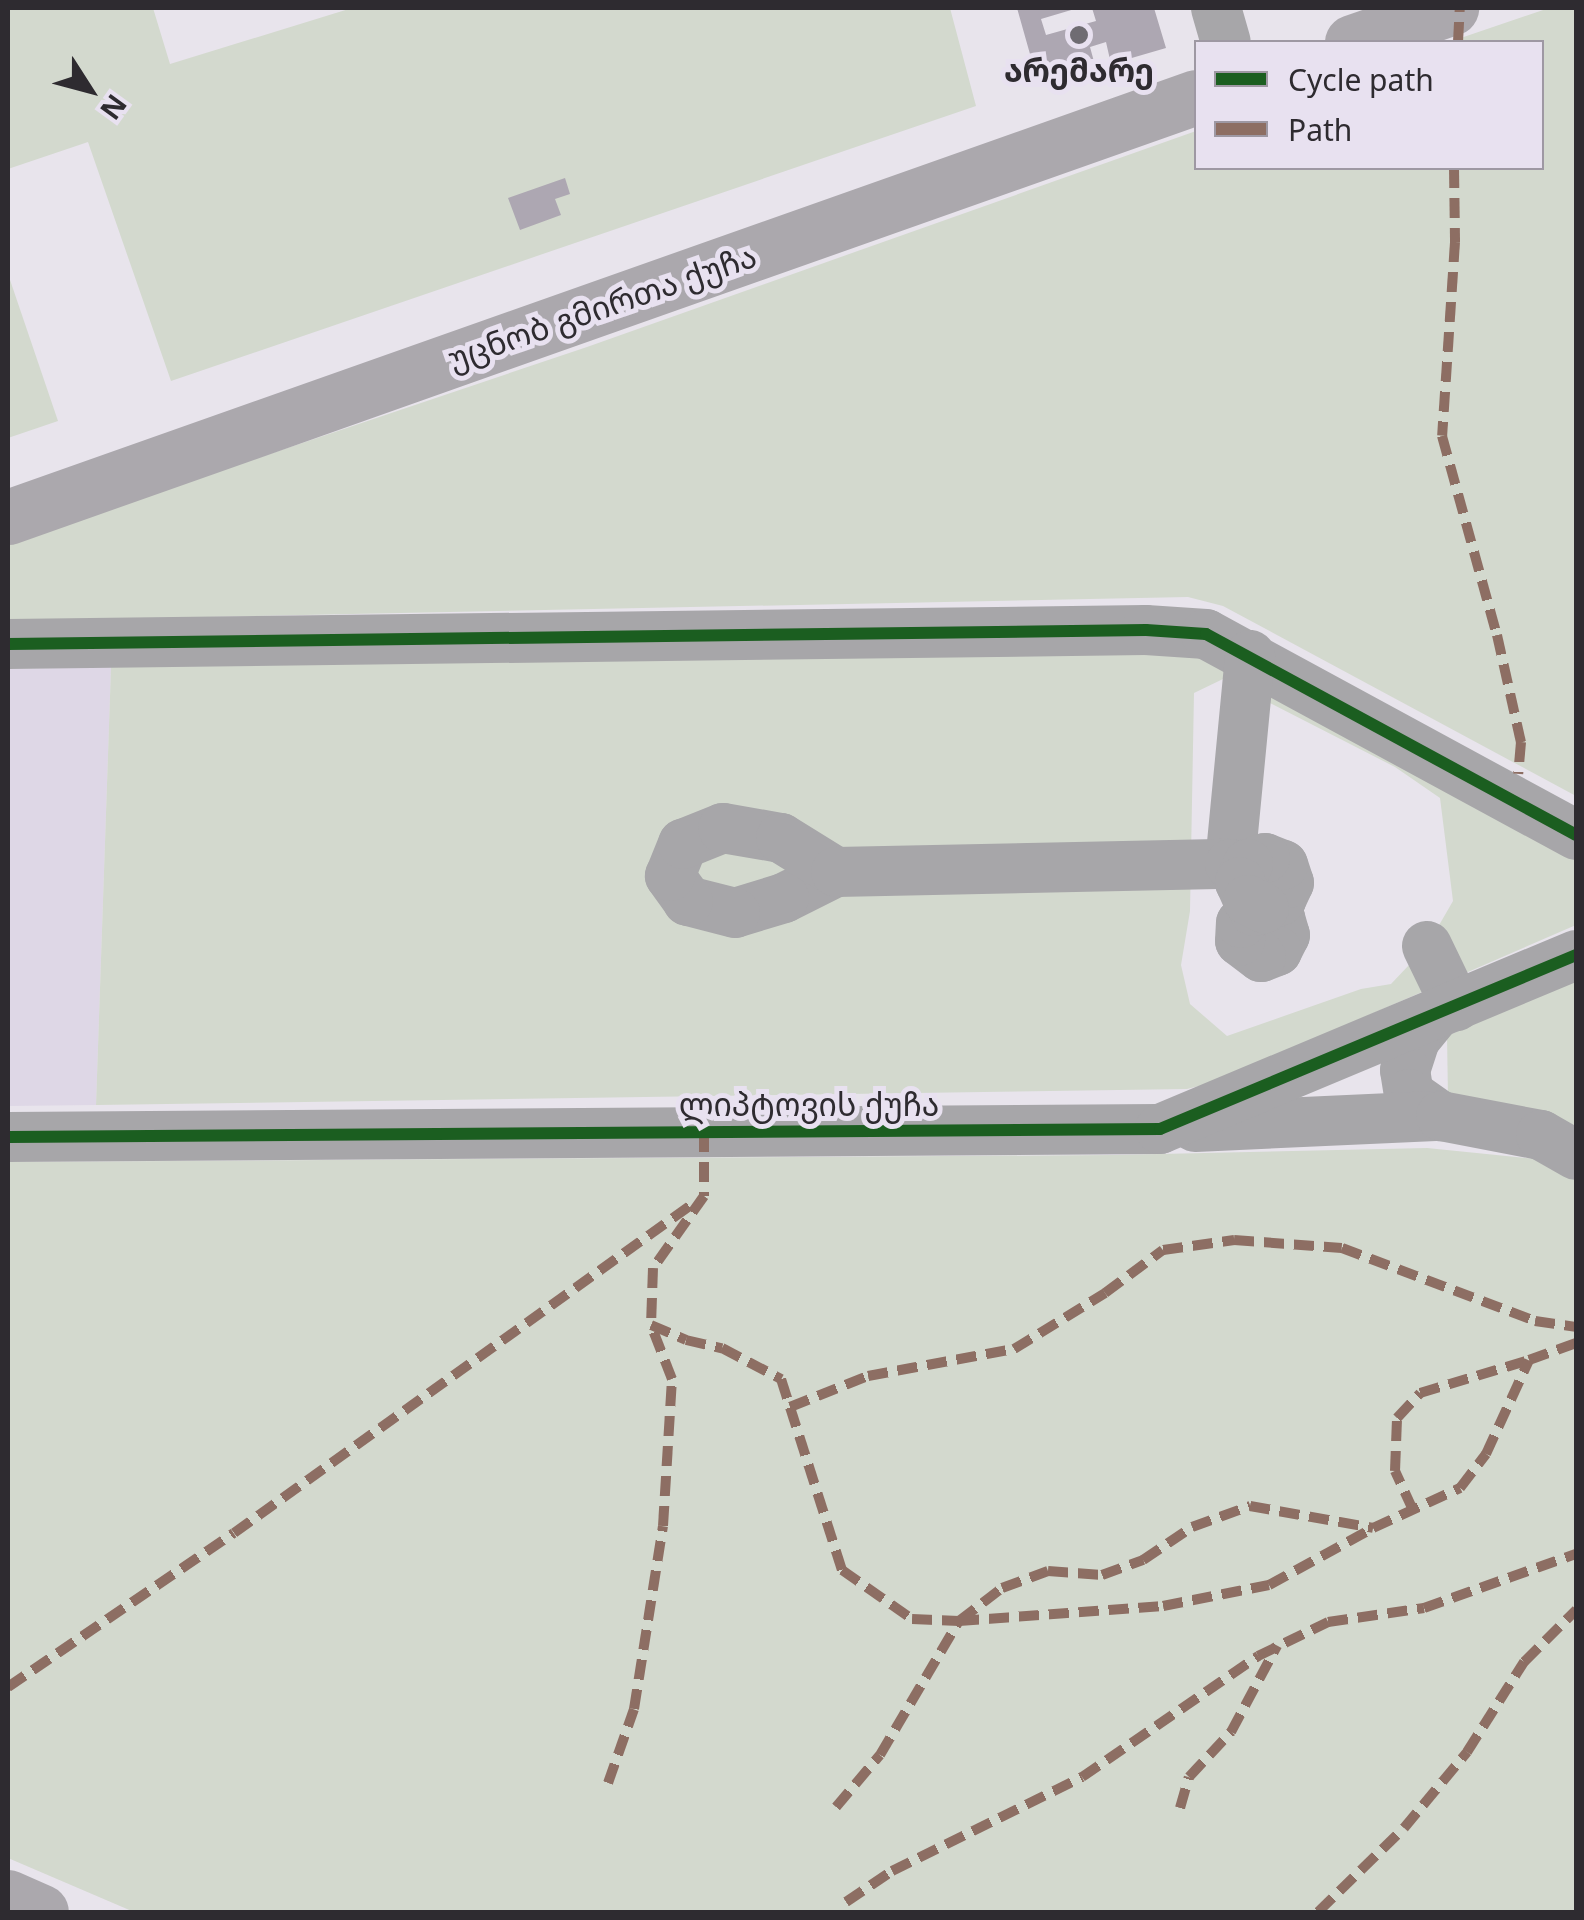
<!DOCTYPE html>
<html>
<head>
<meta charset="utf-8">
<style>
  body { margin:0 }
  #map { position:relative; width:1584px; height:1920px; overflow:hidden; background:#e8e4ec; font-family:Georgia,"Noto Sans Georgian",serif }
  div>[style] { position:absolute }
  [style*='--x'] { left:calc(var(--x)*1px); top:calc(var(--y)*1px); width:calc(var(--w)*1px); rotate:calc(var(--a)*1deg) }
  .built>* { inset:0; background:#ded7e6 }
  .green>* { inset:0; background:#d3d9ce }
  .building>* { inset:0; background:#ada7b2 }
  .minor>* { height:50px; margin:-25px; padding:0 25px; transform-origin:25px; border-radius:25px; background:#a7a6a9 }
  .major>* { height:55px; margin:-27.5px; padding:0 27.5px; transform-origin:27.5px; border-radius:27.5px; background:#aba8ad }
  .quiet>* { height:10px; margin-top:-5px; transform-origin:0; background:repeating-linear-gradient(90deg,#8d6e63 0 20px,transparent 0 30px) }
  .cycleway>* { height:12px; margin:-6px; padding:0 6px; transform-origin:6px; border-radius:6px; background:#1b5e20 }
  .dots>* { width:28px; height:28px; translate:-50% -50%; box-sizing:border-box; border:5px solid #e8e1f0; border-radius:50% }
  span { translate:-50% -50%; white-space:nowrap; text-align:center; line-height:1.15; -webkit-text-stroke:10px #e8e1f0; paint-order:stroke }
  .poi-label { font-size:32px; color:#2e2b30; font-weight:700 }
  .street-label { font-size:32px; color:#2e2b30 }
  .frame { position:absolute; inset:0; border:10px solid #2e2b30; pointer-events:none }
  .legend { position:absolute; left:1194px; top:40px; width:350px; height:130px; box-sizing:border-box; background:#e8e1f0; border:2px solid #9e98a3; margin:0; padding:12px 18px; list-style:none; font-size:30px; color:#2e2b30 }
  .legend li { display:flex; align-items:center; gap:20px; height:50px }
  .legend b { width:50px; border:2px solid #9e98a3 }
  .north { position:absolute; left:40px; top:40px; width:100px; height:100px; -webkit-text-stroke:8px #e8e1f0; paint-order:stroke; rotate:126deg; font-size:28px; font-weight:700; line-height:40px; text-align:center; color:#2e2b30 }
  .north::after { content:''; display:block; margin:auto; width:35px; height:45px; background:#2e2b30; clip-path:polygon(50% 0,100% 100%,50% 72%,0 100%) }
</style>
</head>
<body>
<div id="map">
  <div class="built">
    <div style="clip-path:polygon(111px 667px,96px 1105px,8px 1106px,8px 669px)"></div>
  </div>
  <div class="green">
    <div style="clip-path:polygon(8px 8px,153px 8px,170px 64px,352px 8px,950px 8px,976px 106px,171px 381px,88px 142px,8px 169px)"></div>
    <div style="clip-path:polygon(1549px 8px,1576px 8px,1576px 796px,1223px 606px,1188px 597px,8px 621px,8px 542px,587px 347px,1196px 131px,1196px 168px,1542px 168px,1542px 42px,1449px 42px)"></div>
    <div style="clip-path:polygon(8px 274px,58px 421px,8px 438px)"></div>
    <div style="clip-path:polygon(evenodd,1188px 651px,1576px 858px,1576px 925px,1215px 1082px,1187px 1089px,96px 1105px,111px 667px,1188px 651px,1223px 679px,1395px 767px,1440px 798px,1453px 901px,1427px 946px,1391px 984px,1361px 989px,1227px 1036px,1190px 1004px,1181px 965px,1190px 911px,1194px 693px,1223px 679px)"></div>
    <div style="clip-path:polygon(1576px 979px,1576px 1136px,1448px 1098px,1447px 1036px)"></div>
    <div style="clip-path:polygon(1427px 1148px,1547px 1160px,1576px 1177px,1576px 1912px,134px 1912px,8px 1858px,8px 1162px,1115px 1155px)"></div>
  </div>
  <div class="building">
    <div style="clip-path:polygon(1017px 8px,1078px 8px,1041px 19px,1046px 35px,1096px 21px,1092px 8px,1154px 8px,1166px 48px,1111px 64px,1106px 42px,1090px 47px,1096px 69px,1039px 86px)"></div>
    <div style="clip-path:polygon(565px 178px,570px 194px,555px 199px,561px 215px,520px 230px,508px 198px)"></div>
  </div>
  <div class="minor">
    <div style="--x:1216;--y:8;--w:35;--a:74"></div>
    <div style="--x:8;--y:644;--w:1138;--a:-0.7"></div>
    <div style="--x:1146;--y:630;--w:60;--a:3.8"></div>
    <div style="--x:1206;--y:634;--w:421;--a:28.5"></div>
    <div style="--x:1230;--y:864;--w:210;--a:-84.5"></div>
    <div style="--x:836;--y:872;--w:58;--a:153.4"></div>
    <div style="--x:784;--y:898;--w:51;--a:163"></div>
    <div style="--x:735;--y:913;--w:49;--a:-165.7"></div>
    <div style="--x:688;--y:901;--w:31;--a:-126"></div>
    <div style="--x:670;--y:876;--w:35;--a:-68"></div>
    <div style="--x:683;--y:844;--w:43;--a:-21.8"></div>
    <div style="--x:723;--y:828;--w:59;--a:9.8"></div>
    <div style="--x:781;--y:838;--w:65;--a:31.7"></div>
    <div style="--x:836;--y:872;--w:394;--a:-1.2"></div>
    <div style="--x:1230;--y:864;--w:14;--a:34"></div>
    <div style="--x:1264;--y:908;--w:19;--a:32"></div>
    <div style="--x:1280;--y:918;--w:18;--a:74"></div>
    <div style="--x:1285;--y:935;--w:18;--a:117"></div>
    <div style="--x:1277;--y:951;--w:17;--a:159"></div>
    <div style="--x:1261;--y:957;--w:26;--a:-143"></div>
    <div style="--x:1240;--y:941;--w:18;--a:-87"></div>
    <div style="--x:1241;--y:923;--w:18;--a:-43"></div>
    <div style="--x:1254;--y:911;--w:10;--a:-17"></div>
    <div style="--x:1264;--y:908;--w:19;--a:-25"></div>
    <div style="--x:1281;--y:900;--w:19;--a:-65"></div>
    <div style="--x:1289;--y:883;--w:19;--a:-108"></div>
    <div style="--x:1283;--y:865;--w:19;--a:-159"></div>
    <div style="--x:1265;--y:858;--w:18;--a:161"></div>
    <div style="--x:1248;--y:864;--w:20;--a:114"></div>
    <div style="--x:1240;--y:882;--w:20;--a:66"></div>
    <div style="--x:1248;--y:900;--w:18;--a:27"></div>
    <div style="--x:1427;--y:946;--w:67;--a:64.2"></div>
    <div style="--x:1435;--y:1015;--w:32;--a:129"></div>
    <div style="--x:1415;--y:1040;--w:32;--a:108"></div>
    <div style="--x:1405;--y:1070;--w:24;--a:81"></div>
    <div style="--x:1409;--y:1094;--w:39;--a:35"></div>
    <div style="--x:1195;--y:1127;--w:246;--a:-2.6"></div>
    <div style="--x:1441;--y:1116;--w:102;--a:10.8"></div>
    <div style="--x:1541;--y:1135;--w:40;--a:29.7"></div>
    <div style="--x:8;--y:1137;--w:1152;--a:-0.4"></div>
    <div style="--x:1160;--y:1129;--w:451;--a:-22.7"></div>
  </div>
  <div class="major">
    <div style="--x:1352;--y:42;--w:105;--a:-19"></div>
    <div style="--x:8;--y:517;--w:1260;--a:-19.47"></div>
    <div style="--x:8;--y:1897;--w:36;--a:24"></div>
  </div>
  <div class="quiet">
    <div style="--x:1458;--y:42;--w:34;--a:-87"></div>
    <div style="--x:1454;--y:168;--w:74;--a:89.2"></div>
    <div style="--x:1455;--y:242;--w:194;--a:93.8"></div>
    <div style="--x:1442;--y:436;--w:206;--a:74.6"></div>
    <div style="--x:1497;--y:635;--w:110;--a:77.4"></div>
    <div style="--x:1521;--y:742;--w:32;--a:95"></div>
    <div style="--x:704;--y:1132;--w:64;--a:90"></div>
    <div style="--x:704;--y:1196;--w:88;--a:125.3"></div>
    <div style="--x:653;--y:1268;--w:57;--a:92"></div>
    <div style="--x:651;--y:1325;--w:38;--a:23"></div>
    <div style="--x:686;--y:1340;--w:37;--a:13"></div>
    <div style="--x:722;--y:1348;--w:67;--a:27.7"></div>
    <div style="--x:781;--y:1379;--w:201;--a:72.3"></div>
    <div style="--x:842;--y:1570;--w:85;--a:35"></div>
    <div style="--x:912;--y:1619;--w:47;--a:2.4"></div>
    <div style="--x:959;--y:1621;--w:205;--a:-4.2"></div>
    <div style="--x:1163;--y:1606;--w:108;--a:-11.2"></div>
    <div style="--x:1269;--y:1585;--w:119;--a:-28.7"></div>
    <div style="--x:1373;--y:1528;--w:96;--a:-24.7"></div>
    <div style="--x:1460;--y:1488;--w:43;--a:-52.6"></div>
    <div style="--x:1486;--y:1454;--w:103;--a:-65.4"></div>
    <div style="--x:1529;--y:1360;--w:50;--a:-19.9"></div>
    <div style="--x:790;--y:1407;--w:84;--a:-21.7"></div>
    <div style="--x:868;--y:1376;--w:148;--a:-10.5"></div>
    <div style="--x:1014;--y:1349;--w:107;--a:-31.6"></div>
    <div style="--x:1105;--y:1293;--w:72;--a:-36.6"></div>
    <div style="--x:1163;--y:1250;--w:72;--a:-8"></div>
    <div style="--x:1234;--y:1240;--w:108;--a:4.2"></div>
    <div style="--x:1342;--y:1248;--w:206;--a:20.7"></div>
    <div style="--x:1535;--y:1321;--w:41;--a:8.3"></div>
    <div style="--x:1413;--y:1510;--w:43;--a:-114.8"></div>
    <div style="--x:1395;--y:1471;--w:53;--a:-87.8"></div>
    <div style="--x:1397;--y:1418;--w:34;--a:-47"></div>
    <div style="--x:1420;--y:1393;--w:114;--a:-16.8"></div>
    <div style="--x:8;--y:1687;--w:273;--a:-34.3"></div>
    <div style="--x:234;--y:1533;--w:563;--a:-35.67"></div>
    <div style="--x:608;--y:1783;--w:78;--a:-70.6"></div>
    <div style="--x:634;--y:1709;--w:185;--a:-81"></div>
    <div style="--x:663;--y:1526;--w:147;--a:-86.5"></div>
    <div style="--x:672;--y:1379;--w:58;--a:-111.3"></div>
    <div style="--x:836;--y:1807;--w:68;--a:-49.8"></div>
    <div style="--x:880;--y:1755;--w:156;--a:-59.5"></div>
    <div style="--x:959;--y:1621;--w:54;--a:-37.5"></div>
    <div style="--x:1002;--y:1588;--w:49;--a:-20.3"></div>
    <div style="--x:1048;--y:1571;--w:54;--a:4.2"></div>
    <div style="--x:1102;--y:1575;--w:44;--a:-20.1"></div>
    <div style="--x:1143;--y:1560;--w:59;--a:-34"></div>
    <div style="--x:1192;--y:1527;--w:62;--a:-19.9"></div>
    <div style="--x:1250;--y:1506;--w:125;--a:10.1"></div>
    <div style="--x:1180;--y:1808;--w:32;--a:-74"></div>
    <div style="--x:1189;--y:1777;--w:62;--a:-47"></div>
    <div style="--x:1231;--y:1732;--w:98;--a:-61.9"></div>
    <div style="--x:846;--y:1902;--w:55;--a:-34"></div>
    <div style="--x:892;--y:1871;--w:212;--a:-26.3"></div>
    <div style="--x:1082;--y:1777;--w:214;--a:-34.5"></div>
    <div style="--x:1258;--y:1656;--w:78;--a:-25.9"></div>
    <div style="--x:1328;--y:1622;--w:97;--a:-8.3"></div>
    <div style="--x:1424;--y:1608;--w:161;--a:-19.6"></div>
    <div style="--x:1318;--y:1912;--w:120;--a:-44.3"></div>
    <div style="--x:1404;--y:1828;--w:99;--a:-50.3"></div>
    <div style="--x:1467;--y:1752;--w:107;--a:-57.7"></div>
    <div style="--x:1524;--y:1662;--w:74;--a:-45"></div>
  </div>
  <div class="cycleway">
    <div style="--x:8;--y:644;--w:1138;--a:-0.7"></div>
    <div style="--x:1146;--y:630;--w:60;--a:3.8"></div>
    <div style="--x:1206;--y:634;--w:421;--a:28.5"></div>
    <div style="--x:8;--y:1137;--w:1152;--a:-0.4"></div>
    <div style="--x:1160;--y:1129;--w:451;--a:-22.7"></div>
  </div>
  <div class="dots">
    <div style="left:1079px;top:35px;background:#6f6c72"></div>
  </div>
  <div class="poi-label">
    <span style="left:1079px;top:70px">არემარე</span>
  </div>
  <div class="street-label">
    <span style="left:602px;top:307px;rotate:-19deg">უცნობ გმირთა ქუჩა</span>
    <span style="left:809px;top:1104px">ლიპტოვის ქუჩა</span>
  </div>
  <div class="frame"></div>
  <ul class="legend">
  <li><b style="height:12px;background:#1b5e20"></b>Cycle path</li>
  <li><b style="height:12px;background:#8d6e63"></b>Path</li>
  </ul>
  <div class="north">N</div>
</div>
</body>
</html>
